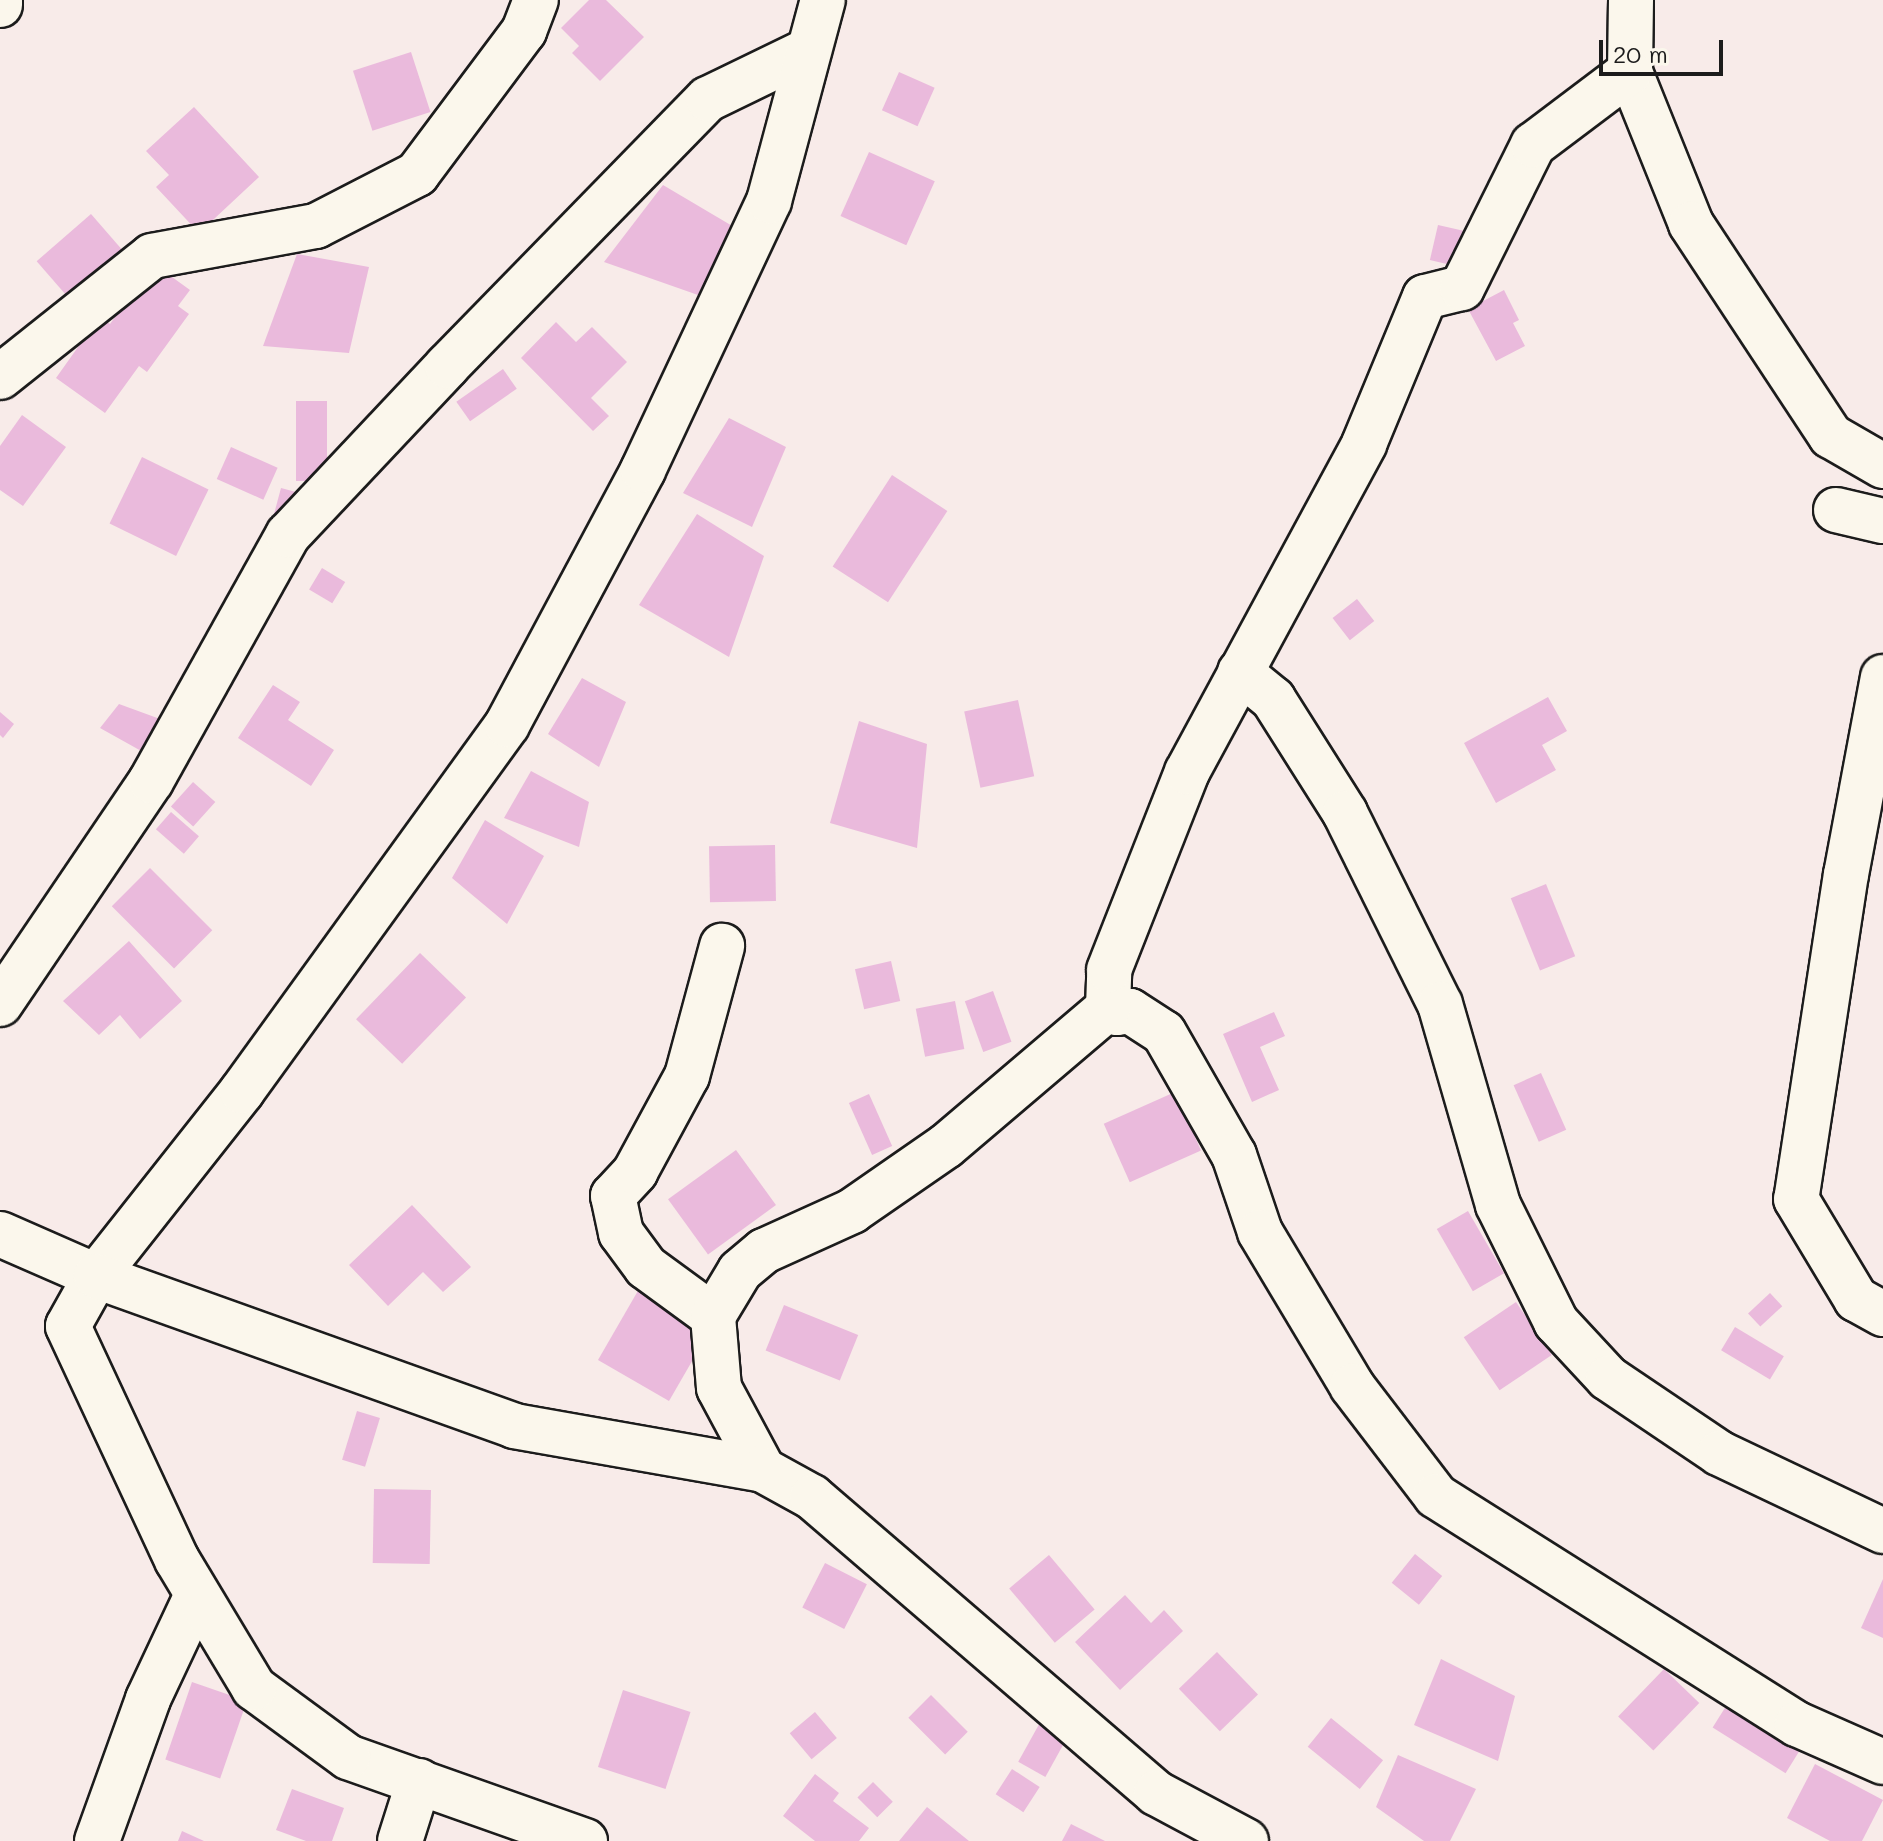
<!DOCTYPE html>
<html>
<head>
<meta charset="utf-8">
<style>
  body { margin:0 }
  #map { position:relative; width:1883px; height:1841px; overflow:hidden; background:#f8ebe9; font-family:Mali,sans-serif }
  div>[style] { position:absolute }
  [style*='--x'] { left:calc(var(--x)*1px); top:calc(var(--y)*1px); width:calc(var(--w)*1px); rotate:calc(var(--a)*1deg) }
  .building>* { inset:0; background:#eabadc; transform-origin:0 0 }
  .roads { filter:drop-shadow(2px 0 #1c1c1c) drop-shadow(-2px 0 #1c1c1c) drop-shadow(0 2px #1c1c1c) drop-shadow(0 -2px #1c1c1c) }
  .minor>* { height:44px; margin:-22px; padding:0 22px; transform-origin:22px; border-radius:22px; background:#fbf7ec }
  .tertiary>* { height:44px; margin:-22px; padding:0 22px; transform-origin:22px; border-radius:22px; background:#fbf7ec }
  span { translate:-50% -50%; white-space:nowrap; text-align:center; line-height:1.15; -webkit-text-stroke:6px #fbf7ec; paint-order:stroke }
  .scale { position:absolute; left:1599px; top:40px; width:124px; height:36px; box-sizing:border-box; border:4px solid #1c1c1c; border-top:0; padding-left:10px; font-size:24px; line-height:28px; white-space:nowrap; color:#1c1c1c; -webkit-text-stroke:6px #fbf7ec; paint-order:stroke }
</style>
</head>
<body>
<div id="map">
  <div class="building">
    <div style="clip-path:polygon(589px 0,606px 0,644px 37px,600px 81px,572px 53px,579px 46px,561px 28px)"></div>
    <div style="left:411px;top:52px;width:63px;height:61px;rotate:72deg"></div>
    <div style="left:899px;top:72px;width:39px;height:42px;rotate:24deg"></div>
    <div style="clip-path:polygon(194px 107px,259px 177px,199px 233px,156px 187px,169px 175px,146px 151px)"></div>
    <div style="left:869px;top:152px;width:72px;height:70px;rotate:24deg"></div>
    <div style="clip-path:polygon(663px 185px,734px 227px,698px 295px,604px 262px)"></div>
    <div style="left:91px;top:214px;width:65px;height:72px;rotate:49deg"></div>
    <div style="left:1438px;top:225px;width:26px;height:36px;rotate:13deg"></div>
    <div style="clip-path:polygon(297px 254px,369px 267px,349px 353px,263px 346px)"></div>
    <div style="clip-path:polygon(154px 264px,190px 290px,178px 306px,189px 314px,147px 372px,139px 366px,105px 413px,56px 378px,100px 316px,110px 324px)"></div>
    <div style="clip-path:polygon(1504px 290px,1519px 320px,1513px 323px,1525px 346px,1496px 361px,1468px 309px)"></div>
    <div style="clip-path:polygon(556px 322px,576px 342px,592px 327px,627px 362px,591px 398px,609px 416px,593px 431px,521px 358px)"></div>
    <div style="left:503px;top:369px;width:24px;height:57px;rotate:55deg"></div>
    <div style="left:296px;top:401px;width:31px;height:80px"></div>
    <div style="clip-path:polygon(22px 415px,66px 447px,23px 506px,0 490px,0 446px)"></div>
    <div style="clip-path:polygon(729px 418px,786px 447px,752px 527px,683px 493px)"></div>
    <div style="left:231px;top:447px;width:51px;height:35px;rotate:24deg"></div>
    <div style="left:142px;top:457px;width:74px;height:74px;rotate:26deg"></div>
    <div style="left:892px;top:475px;width:66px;height:109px;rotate:33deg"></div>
    <div style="left:281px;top:488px;width:27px;height:27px;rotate:15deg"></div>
    <div style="clip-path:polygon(697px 514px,764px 556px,729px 657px,639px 605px)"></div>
    <div style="left:322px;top:568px;width:27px;height:25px;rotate:31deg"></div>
    <div style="left:1357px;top:599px;width:28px;height:31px;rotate:52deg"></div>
    <div style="clip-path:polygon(582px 678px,626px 702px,599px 767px,548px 734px)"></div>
    <div style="clip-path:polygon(273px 685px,300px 702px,288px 720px,334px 750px,311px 786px,238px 738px)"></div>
    <div style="clip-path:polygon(1548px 697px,1567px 731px,1542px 745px,1556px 770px,1496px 803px,1464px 743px)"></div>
    <div style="left:1018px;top:700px;width:78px;height:55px;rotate:78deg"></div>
    <div style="clip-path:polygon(119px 704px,171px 723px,152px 757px,100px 728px)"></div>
    <div style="clip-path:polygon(0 712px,14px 724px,3px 738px,0 735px)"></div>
    <div style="clip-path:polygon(859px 721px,927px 744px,917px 848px,830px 823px)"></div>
    <div style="clip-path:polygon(531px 771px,589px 802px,579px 847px,504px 818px)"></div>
    <div style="left:193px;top:782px;width:30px;height:33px;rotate:42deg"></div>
    <div style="left:171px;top:812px;width:37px;height:23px;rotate:41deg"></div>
    <div style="clip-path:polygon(485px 820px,544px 856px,507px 924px,452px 878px)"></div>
    <div style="left:775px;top:845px;width:56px;height:66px;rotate:89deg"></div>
    <div style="left:150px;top:868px;width:88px;height:54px;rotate:45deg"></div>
    <div style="left:1546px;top:884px;width:78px;height:38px;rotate:68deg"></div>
    <div style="clip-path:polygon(129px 941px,182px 1001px,140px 1039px,120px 1015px,99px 1035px,63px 1001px)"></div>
    <div style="left:420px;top:953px;width:64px;height:92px;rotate:44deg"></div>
    <div style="left:891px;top:961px;width:41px;height:37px;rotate:77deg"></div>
    <div style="left:993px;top:991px;width:54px;height:30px;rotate:70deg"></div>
    <div style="left:955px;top:1001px;width:49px;height:40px;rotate:79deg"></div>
    <div style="clip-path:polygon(1274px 1012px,1285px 1036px,1260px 1047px,1279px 1090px,1252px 1102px,1223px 1034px)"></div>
    <div style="left:1541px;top:1073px;width:62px;height:30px;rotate:66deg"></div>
    <div style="left:1175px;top:1092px;width:64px;height:78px;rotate:66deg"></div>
    <div style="left:869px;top:1094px;width:57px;height:22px;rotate:66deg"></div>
    <div style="left:736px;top:1150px;width:68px;height:84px;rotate:54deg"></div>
    <div style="clip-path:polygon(412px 1205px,471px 1267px,443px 1292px,423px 1272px,388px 1306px,349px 1265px)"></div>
    <div style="left:1468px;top:1211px;width:72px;height:36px;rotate:60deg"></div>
    <div style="left:639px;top:1289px;width:82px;height:82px;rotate:30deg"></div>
    <div style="left:1770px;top:1293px;width:18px;height:30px;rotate:47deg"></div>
    <div style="left:1516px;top:1302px;width:64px;height:63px;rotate:56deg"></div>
    <div style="left:784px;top:1305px;width:80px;height:49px;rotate:22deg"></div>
    <div style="left:1735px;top:1327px;width:57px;height:27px;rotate:31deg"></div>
    <div style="left:357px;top:1411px;width:24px;height:51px;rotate:17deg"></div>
    <div style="left:374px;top:1489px;width:57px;height:74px;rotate:1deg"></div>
    <div style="left:1415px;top:1554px;width:35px;height:37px;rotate:39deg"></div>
    <div style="left:1049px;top:1555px;width:71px;height:52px;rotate:50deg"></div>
    <div style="left:825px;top:1563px;width:47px;height:50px;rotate:27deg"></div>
    <div style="clip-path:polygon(1883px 1579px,1883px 1638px,1861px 1628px)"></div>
    <div style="clip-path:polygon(1125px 1595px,1151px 1623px,1164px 1610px,1183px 1631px,1120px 1690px,1075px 1642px)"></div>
    <div style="left:1217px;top:1652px;width:59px;height:53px;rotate:46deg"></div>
    <div style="clip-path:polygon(1441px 1659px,1515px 1696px,1498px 1761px,1414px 1725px)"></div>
    <div style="left:1664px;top:1669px;width:49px;height:66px;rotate:44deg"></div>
    <div style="left:192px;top:1682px;width:58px;height:82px;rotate:19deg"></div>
    <div style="left:623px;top:1690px;width:71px;height:81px;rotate:18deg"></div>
    <div style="left:931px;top:1695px;width:52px;height:32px;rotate:45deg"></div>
    <div style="left:1728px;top:1703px;width:86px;height:29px;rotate:32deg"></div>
    <div style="left:815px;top:1712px;width:34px;height:33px;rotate:50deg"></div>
    <div style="left:1331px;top:1718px;width:67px;height:37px;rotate:39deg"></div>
    <div style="left:1042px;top:1719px;width:31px;height:49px;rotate:29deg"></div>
    <div style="clip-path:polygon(1398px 1755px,1476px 1789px,1450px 1841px,1424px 1841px,1376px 1807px)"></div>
    <div style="clip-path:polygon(1815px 1764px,1883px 1800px,1862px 1841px,1830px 1841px,1787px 1818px)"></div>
    <div style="left:1012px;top:1769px;width:33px;height:30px;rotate:33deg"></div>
    <div style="clip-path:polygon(815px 1774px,839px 1793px,833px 1801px,869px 1828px,859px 1841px,815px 1841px,783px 1816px)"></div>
    <div style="left:873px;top:1782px;width:28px;height:22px;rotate:45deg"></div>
    <div style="clip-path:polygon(292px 1789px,344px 1808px,332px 1841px,306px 1841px,276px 1830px)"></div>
    <div style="clip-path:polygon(927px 1807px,969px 1841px,899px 1841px)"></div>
    <div style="clip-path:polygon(1071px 1824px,1105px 1841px,1062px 1841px)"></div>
    <div style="clip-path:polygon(182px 1831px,204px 1841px,178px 1841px)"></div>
  </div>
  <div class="roads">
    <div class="minor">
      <div style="--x:1631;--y:0;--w:72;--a:90.8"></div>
      <div style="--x:1630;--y:72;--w:164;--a:68.1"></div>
      <div style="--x:1691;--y:224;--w:254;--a:56.6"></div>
      <div style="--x:1831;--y:436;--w:60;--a:30"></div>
      <div style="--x:0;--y:5;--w:5;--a:-90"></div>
      <div style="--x:0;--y:377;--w:194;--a:-38.5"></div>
      <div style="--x:152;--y:256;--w:167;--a:-10.4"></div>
      <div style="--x:316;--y:226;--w:114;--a:-27.2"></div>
      <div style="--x:417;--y:174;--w:179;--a:-53.2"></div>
      <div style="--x:524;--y:31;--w:33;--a:-69"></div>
      <div style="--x:1836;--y:510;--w:48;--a:13.2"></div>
      <div style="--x:1240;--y:672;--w:43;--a:39.3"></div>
      <div style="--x:1273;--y:699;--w:135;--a:57.7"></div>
      <div style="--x:1345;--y:813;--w:213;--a:63.6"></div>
      <div style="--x:1440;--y:1004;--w:209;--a:73.9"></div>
      <div style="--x:1498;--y:1205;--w:131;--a:63.6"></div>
      <div style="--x:1556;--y:1322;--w:76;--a:47.1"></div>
      <div style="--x:1608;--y:1378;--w:134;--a:34"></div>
      <div style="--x:1719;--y:1453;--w:182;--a:25.4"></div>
      <div style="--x:1883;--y:677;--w:200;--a:100.6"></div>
      <div style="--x:1846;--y:874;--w:329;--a:98.7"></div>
      <div style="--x:1796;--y:1199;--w:117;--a:59"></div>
      <div style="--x:1856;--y:1299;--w:31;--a:29"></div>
      <div style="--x:0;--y:1004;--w:269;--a:-55.9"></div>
      <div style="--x:151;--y:781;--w:282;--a:-60.9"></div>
      <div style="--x:288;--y:535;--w:232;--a:-46.7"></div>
      <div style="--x:447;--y:366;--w:373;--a:-45.7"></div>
      <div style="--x:708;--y:99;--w:112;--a:-25.9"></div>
      <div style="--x:1108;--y:1008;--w:10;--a:29"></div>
      <div style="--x:1117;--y:1013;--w:13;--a:-9"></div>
      <div style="--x:1130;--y:1011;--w:40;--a:32.9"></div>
      <div style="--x:1164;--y:1033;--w:141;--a:60.2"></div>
      <div style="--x:1234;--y:1155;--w:81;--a:71.3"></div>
      <div style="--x:1260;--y:1232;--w:179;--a:59.1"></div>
      <div style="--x:1352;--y:1386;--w:138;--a:52.6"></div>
      <div style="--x:1436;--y:1496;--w:427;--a:32.3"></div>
      <div style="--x:1797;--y:1724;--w:94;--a:23.8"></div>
      <div style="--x:713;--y:1316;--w:83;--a:-143.8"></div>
      <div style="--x:646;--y:1267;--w:42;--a:-126.3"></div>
      <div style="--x:621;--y:1233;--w:38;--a:-102"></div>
      <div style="--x:613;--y:1196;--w:33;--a:-47"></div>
      <div style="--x:635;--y:1172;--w:109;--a:-61.6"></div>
      <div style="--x:687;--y:1076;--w:135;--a:-74.9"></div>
      <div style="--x:763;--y:1470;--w:93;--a:-118.2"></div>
      <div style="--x:719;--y:1388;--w:72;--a:-94.8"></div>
      <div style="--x:713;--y:1316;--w:52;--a:-59"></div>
      <div style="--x:740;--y:1271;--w:31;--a:-40"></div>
      <div style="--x:764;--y:1251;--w:97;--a:-24.4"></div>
      <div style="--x:852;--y:1211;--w:114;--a:-34.7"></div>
      <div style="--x:946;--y:1146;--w:213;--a:-40.4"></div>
      <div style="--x:1108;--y:1008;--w:38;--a:-88"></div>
      <div style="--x:1109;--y:970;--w:213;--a:-68.5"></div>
      <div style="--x:1187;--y:772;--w:373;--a:-61.6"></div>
      <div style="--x:1364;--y:444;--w:159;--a:-67.5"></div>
      <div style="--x:1425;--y:297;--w:38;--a:-14"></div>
      <div style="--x:1462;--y:288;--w:160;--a:-63.6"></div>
      <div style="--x:1533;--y:145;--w:121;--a:-37"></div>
      <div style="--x:97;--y:1841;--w:151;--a:-70.2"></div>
      <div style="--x:148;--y:1699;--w:115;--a:-64.8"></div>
      <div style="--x:400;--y:1841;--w:63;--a:-72.4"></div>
      <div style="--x:585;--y:1841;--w:251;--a:-160.5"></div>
      <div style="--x:348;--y:1757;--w:117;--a:-143.7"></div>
      <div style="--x:254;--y:1688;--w:149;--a:-121"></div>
      <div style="--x:177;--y:1560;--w:258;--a:-115"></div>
      <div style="--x:68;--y:1326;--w:57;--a:-60.8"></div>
      <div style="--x:96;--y:1276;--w:236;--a:-51.7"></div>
      <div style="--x:242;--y:1091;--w:452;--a:-54.1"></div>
      <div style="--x:507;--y:725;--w:289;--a:-61.9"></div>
      <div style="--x:643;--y:470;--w:297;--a:-64.9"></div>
      <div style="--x:769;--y:201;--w:208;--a:-75"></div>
    </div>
    <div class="tertiary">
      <div style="--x:0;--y:1234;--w:105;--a:23.6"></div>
      <div style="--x:96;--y:1276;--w:444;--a:19.7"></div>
      <div style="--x:514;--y:1426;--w:253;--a:10"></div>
      <div style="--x:763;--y:1470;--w:56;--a:28.9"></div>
      <div style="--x:812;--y:1497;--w:454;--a:40.7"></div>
      <div style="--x:1156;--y:1793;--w:102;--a:28.1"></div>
    </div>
  </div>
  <div class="scale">20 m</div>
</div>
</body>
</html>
